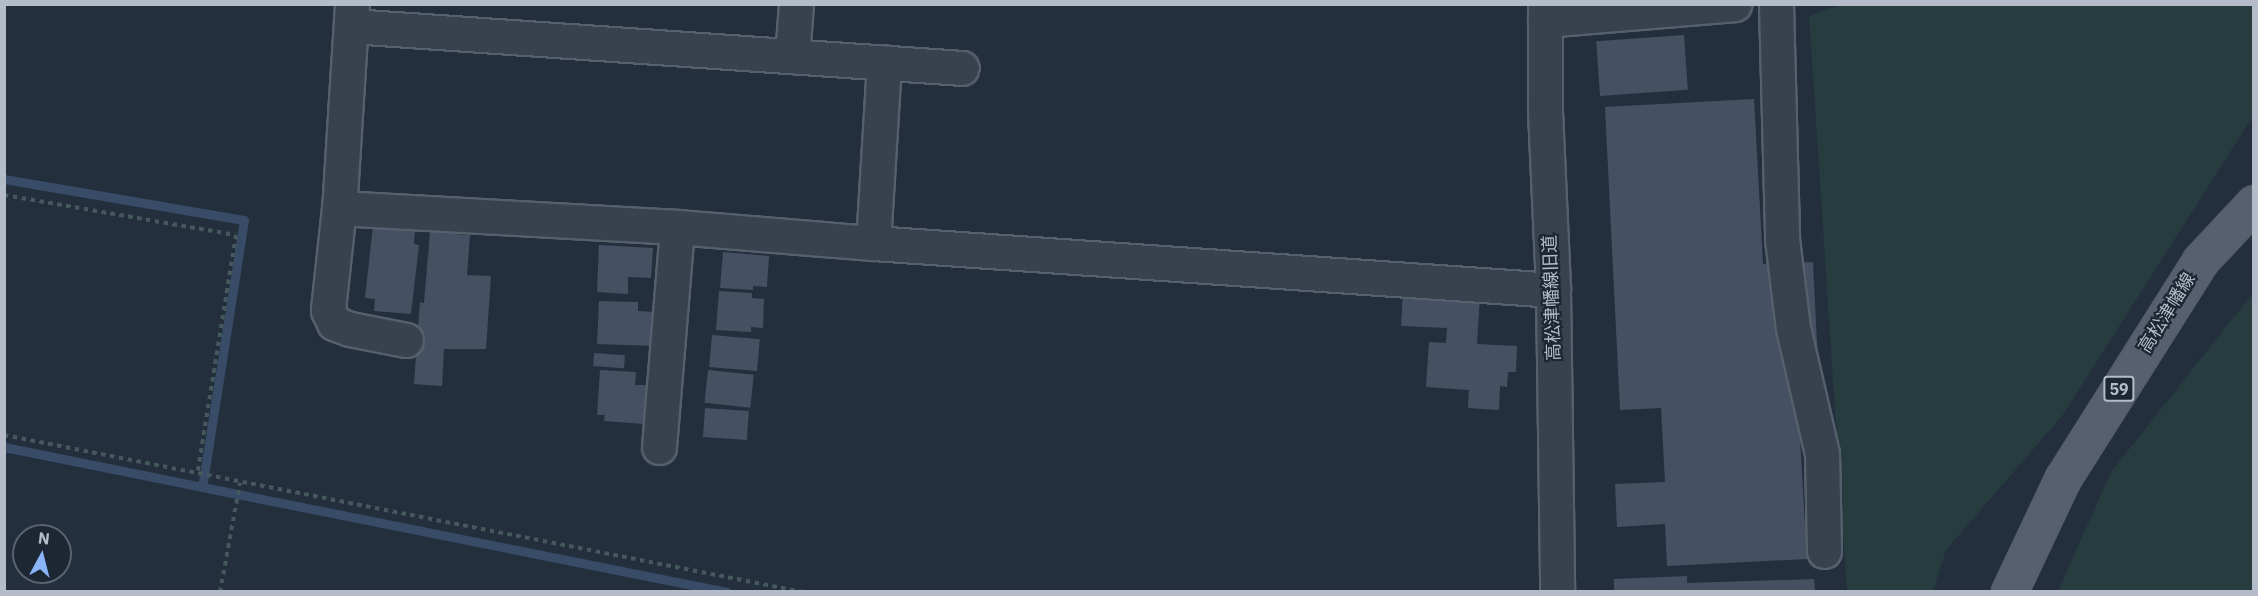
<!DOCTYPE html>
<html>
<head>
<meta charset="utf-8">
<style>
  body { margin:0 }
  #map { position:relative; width:2258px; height:596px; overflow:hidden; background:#242f3e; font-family:"IBM Plex Sans","Noto Sans JP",sans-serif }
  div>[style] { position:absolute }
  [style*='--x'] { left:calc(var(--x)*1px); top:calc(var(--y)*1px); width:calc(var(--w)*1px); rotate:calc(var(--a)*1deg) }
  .green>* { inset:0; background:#263c3f }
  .stream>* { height:9px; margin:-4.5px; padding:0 4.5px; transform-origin:4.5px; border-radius:4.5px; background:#394c67 }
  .building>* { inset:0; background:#455162; transform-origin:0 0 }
  .path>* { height:4px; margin-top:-2px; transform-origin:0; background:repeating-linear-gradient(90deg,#44595c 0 4.5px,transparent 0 9px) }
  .roads { filter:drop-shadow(2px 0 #565f6c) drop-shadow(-2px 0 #565f6c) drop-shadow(0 2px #565f6c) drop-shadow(0 -2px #565f6c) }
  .minor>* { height:33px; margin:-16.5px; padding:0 16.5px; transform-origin:16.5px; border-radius:16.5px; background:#38414e }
  .major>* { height:33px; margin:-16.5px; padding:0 16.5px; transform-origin:16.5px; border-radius:16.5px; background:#56606e }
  span { translate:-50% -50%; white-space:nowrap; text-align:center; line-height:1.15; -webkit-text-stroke:4.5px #1d2633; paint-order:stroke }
  .shield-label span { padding:2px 4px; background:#1d2633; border:2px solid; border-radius:4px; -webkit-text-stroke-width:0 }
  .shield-label { font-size:16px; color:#b4bcc9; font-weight:700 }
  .street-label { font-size:18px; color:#b4bcc9 }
  .frame { position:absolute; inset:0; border:6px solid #b4bcc9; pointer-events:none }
  .north { position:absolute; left:12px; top:524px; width:60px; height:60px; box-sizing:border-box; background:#1d2633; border:2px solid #59626f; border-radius:50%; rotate:7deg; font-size:16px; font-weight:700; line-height:24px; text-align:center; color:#b4bcc9 }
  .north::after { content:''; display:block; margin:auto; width:21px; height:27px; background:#8ab4f8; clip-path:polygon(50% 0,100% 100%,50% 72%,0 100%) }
</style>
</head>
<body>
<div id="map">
  <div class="green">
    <div style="clip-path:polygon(1842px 4px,2253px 5px,2253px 116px,2062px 416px,1946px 550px,1933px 591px,1847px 591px,1809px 16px)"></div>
    <div style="clip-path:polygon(2253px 293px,2253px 591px,2058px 591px,2111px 472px)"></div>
  </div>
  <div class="stream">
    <div style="--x:4;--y:179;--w:243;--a:9.7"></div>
    <div style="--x:244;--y:220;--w:270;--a:98.9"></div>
    <div style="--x:202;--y:487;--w:535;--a:11.31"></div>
    <div style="--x:4;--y:447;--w:202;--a:11.4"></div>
  </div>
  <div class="building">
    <div style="left:1684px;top:35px;width:55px;height:88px;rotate:86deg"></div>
    <div style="clip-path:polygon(1754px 99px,1763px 264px,1813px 262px,1820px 403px,1798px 404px,1807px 559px,1667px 566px,1665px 524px,1617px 527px,1615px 484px,1665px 482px,1661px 408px,1620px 410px,1605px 107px)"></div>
    <div style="clip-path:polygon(373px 226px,415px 230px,414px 244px,419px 245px,411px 314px,374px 311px,375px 299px,365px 298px)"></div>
    <div style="clip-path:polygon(430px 232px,470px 235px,467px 275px,491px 276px,486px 349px,444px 349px,442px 386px,414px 384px,420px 302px,424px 303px)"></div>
    <div style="clip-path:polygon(599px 245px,653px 248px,651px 278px,628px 277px,628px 294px,597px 292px)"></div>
    <div style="clip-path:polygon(723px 252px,769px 256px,767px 287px,753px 286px,753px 290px,720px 288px)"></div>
    <div style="clip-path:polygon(719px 291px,752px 293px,752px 298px,764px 299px,763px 328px,751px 327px,751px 332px,716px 330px)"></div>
    <div style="clip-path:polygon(1403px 294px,1480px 297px,1477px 344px,1517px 346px,1516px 372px,1508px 372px,1507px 387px,1500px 386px,1499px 410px,1468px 408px,1469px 390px,1426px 387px,1429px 342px,1446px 343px,1447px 328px,1401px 326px)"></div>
    <div style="clip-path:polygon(599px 301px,638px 302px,638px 311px,656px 312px,655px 346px,597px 344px)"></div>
    <div style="left:712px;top:335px;width:48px;height:32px;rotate:5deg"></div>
    <div style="left:594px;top:353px;width:31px;height:13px;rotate:4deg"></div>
    <div style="clip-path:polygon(600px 370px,636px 372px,635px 385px,646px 385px,644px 424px,604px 421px,605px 415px,597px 415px)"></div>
    <div style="left:708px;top:370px;width:46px;height:33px;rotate:6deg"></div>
    <div style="left:705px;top:408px;width:44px;height:29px;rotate:4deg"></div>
    <div style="clip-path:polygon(1687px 576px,1687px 583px,1814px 579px,1815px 592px,1614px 592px,1614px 579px)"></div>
  </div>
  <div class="path">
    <div style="--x:4;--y:195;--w:235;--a:9.8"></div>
    <div style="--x:236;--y:235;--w:243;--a:99.2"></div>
    <div style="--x:4;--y:435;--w:814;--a:11.12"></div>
    <div style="--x:220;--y:592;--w:111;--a:-79.6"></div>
  </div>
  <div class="roads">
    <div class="minor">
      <div style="--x:352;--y:4;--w:204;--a:93.6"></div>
      <div style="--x:339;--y:208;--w:339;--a:3.2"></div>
      <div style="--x:677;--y:227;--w:197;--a:4.7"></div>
      <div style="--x:873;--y:243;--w:682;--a:3.95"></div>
      <div style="--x:1545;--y:4;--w:107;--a:90"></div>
      <div style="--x:1545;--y:111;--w:179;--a:87.4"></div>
      <div style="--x:1553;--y:290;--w:302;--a:89.2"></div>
      <div style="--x:1776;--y:4;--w:235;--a:88.5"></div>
      <div style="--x:1782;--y:239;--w:90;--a:83"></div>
      <div style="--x:1793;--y:328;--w:129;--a:77"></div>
      <div style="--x:1822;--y:454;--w:97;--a:88.8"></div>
      <div style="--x:1545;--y:20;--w:190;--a:-4.8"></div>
      <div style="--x:351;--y:26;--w:612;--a:3.93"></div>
      <div style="--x:792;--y:56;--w:52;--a:-85.6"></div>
      <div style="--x:339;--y:208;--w:103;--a:96.2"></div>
      <div style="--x:328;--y:310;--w:14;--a:65"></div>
      <div style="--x:334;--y:323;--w:17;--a:21"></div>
      <div style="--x:350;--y:329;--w:57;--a:11.1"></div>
      <div style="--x:873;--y:243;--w:181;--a:-86.5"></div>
      <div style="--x:659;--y:447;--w:221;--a:-85.3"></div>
    </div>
    <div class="major">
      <div style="--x:2009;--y:592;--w:126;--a:-64.7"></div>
      <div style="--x:2063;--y:478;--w:257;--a:-57.7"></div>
      <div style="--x:2200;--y:261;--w:79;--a:-47"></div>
    </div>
  </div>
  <div class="shield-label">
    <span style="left:2119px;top:389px">59</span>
  </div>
  <div class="street-label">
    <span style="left:1552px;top:298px;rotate:-92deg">高松津幡線旧道</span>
    <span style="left:2167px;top:313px;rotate:-58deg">高松津幡線</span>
  </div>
  <div class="frame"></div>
  <div class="north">N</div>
</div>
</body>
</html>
